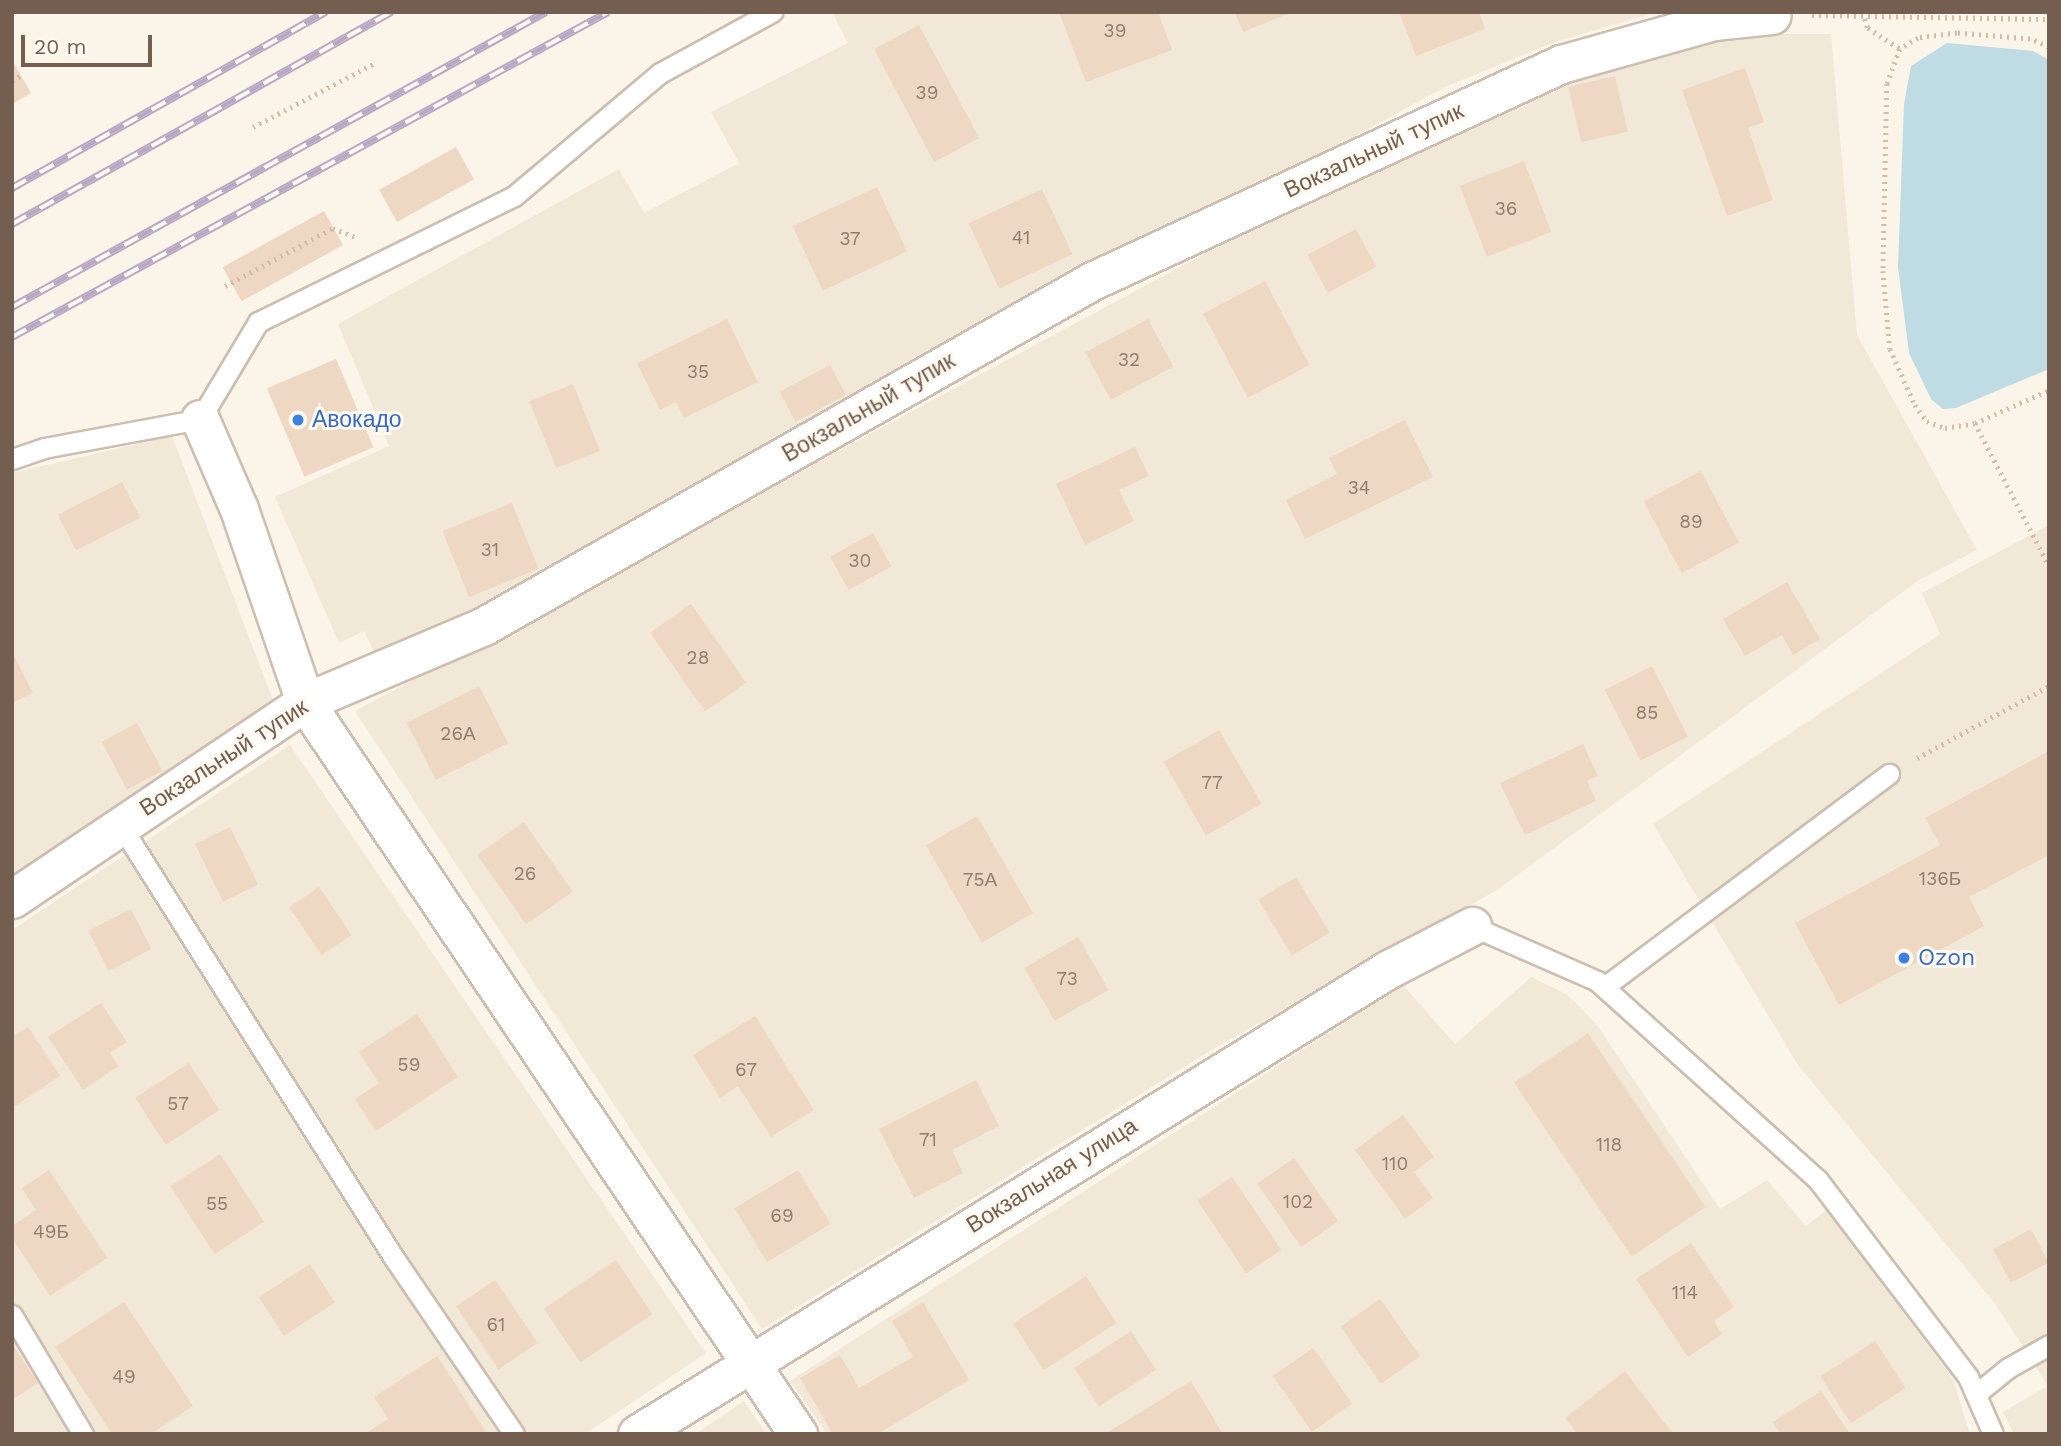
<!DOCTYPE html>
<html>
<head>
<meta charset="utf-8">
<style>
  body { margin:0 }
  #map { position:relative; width:2061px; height:1446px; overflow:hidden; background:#fbf5e9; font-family:"Work Sans",sans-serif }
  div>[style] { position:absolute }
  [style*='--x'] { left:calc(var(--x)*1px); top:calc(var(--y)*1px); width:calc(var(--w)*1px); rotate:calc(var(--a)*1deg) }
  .residential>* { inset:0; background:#f2e8d8 }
  .water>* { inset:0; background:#bfdbe3 }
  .building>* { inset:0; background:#eed7c3; transform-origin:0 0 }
  .path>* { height:4.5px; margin-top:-2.25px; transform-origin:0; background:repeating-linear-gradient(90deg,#d3bba6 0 2px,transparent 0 7px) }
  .roads { filter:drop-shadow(2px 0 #ccbeb0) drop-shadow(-2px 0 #ccbeb0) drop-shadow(0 2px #ccbeb0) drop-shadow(0 -2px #ccbeb0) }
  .service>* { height:19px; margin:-9.5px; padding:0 9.5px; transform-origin:9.5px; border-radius:9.5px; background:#fff }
  .minor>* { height:37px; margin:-18.5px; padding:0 18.5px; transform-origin:18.5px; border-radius:18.5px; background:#fff }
  .rail>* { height:8px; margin-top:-4px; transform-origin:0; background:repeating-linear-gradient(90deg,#fef9f0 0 16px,#b9a8c4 0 32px); box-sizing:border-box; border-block:2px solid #b9a8c4 }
  .dots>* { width:19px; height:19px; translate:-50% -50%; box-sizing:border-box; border:4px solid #fef9f0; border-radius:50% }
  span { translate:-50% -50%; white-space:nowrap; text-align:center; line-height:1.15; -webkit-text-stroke:6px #fef9f0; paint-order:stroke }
  .number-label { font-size:19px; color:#927c6c }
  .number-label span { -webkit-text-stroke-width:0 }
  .street-label { font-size:23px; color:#735e4f }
  .shop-label { font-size:23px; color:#366cbe }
  .left { translate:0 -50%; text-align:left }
  .frame { position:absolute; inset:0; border:14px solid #735e4f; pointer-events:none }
  .scale { position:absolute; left:21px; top:35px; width:131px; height:32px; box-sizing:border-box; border:4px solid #735e4f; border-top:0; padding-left:9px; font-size:21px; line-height:24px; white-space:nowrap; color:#735e4f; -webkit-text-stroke:5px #fef9f0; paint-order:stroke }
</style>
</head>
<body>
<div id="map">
  <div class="residential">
    <div style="clip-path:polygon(832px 12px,1657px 12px,1552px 43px,1445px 87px,494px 605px,377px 658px,364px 631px,339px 643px,275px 497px,389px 446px,338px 324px,619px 169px,644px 213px,739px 163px,711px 112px,848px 43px)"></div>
    <div style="clip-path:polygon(1725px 34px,1831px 34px,1857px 335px,1977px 550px,1919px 580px,1497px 890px,1213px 1049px,762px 1329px,355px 711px,1260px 224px,1569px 75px)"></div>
    <div style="clip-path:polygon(172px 436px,276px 708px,12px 881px,12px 473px)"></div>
    <div style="clip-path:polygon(2049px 525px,2049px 1434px,2014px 1434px,2003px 1412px,2048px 1386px,1997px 1306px,1798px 1065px,1653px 824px,1940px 634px,1922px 593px)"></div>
    <div style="clip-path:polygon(290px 745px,706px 1353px,585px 1434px,12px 1434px,12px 930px)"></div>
    <div style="clip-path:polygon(1531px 977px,1568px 995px,1597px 1025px,1720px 1209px,1767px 1180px,1806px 1226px,1826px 1210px,1953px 1379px,1970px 1434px,827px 1434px,790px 1381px,1403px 985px,1455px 1044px)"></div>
    <div style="clip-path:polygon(744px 1401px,766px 1434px,695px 1434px)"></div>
  </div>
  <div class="water">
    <div style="clip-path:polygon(1947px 43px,2033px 51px,2049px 60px,2049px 369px,1956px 408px,1943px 409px,1931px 399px,1909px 353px,1898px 267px,1904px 104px,1911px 66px)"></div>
  </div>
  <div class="building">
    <div style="clip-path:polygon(1059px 12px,1158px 12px,1172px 50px,1086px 82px)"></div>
    <div style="clip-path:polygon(1235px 12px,1292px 12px,1243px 32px)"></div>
    <div style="clip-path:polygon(1399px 12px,1479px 12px,1485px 29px,1416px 56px)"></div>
    <div style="left:919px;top:25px;width:128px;height:51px;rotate:62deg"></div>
    <div style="clip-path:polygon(12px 60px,31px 93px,12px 104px)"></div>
    <div style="clip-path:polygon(1745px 68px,1764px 122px,1748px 128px,1773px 200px,1727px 216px,1682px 90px)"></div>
    <div style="left:1615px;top:76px;width:57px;height:48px;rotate:77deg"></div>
    <div style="left:456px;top:147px;width:37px;height:88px;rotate:61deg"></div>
    <div style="left:1524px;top:161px;width:76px;height:69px;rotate:69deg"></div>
    <div style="left:877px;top:187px;width:71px;height:93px;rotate:65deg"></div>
    <div style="left:1042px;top:189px;width:72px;height:81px;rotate:65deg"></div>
    <div style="left:324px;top:211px;width:39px;height:116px;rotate:61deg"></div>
    <div style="left:1356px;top:229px;width:43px;height:55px;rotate:62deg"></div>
    <div style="left:1265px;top:281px;width:95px;height:70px;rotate:62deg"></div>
    <div style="clip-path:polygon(727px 319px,758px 382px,684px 418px,676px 402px,660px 410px,637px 363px)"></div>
    <div style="left:1148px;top:319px;width:54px;height:71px;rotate:62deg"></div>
    <div style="left:336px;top:359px;width:96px;height:75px;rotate:67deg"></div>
    <div style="left:830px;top:365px;width:34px;height:57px;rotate:62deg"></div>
    <div style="left:573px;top:384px;width:72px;height:47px;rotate:68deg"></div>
    <div style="clip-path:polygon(1405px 420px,1433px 477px,1305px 539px,1286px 500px,1337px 474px,1329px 458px)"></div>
    <div style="clip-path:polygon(1135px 447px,1149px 476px,1119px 490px,1134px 521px,1085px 545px,1056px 484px)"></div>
    <div style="left:1701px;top:471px;width:81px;height:65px;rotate:62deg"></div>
    <div style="left:122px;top:482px;width:40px;height:72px;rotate:63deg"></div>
    <div style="left:512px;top:503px;width:71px;height:75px;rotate:68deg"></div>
    <div style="left:873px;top:533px;width:38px;height:49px;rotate:61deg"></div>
    <div style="clip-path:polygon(1787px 582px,1820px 639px,1793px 655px,1782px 635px,1745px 656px,1723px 619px)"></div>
    <div style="left:691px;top:604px;width:96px;height:50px;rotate:55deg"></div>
    <div style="clip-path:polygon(12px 651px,33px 693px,12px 703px)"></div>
    <div style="left:1652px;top:666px;width:79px;height:53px;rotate:63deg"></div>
    <div style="left:479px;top:686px;width:64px;height:81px;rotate:63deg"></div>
    <div style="left:137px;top:723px;width:54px;height:40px;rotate:62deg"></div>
    <div style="left:1219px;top:730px;width:85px;height:64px;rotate:60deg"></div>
    <div style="clip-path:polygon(1583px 744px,1598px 776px,1587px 781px,1596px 801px,1525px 835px,1500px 783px)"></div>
    <div style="clip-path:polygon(2049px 751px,2049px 855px,1969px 897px,1984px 926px,1839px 1005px,1795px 923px,1940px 845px,1925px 818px)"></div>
    <div style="left:977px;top:816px;width:112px;height:59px;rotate:60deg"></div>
    <div style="left:524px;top:822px;width:85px;height:57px;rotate:55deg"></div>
    <div style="left:230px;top:827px;width:64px;height:39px;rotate:64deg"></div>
    <div style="left:1296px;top:877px;width:65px;height:44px;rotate:59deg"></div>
    <div style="left:319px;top:887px;width:58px;height:36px;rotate:56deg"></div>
    <div style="left:131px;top:909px;width:45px;height:48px;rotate:63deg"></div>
    <div style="left:1078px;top:937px;width:61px;height:62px;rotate:60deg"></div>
    <div style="clip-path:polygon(101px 1003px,127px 1042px,110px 1053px,118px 1066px,83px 1090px,48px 1037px)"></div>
    <div style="clip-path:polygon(417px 1014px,458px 1077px,376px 1131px,355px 1099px,379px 1083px,359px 1052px)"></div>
    <div style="clip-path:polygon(755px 1016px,814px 1110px,771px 1137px,738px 1086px,720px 1098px,693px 1055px)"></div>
    <div style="clip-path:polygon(28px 1027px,60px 1076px,12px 1108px,12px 1037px)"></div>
    <div style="left:1588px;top:1033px;width:210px;height:89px;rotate:56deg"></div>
    <div style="left:189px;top:1063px;width:56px;height:64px;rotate:57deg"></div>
    <div style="clip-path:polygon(976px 1080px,999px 1126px,952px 1150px,963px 1173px,914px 1198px,879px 1129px)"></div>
    <div style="clip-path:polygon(1403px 1115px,1434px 1157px,1414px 1172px,1433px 1198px,1405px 1219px,1355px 1150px)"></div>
    <div style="left:220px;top:1154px;width:81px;height:59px;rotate:57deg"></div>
    <div style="left:1294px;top:1158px;width:77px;height:45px;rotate:55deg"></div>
    <div style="clip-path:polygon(49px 1170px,107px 1258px,50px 1296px,12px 1238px,12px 1226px,36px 1210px,22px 1188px)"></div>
    <div style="left:798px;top:1170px;width:63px;height:74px;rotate:59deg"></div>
    <div style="left:1232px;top:1177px;width:88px;height:42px;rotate:56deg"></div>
    <div style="left:2031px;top:1229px;width:38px;height:43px;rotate:62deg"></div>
    <div style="clip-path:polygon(1691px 1243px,1734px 1307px,1714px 1321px,1722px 1334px,1688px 1357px,1636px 1279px)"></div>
    <div style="left:616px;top:1260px;width:65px;height:87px;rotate:56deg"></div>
    <div style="left:310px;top:1264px;width:46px;height:61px;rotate:57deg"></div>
    <div style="left:1086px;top:1276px;width:56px;height:87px;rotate:57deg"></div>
    <div style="left:495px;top:1280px;width:76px;height:47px;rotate:56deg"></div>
    <div style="left:1380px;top:1299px;width:70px;height:48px;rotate:55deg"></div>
    <div style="clip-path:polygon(124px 1302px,193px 1406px,151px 1434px,112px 1434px,55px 1347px)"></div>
    <div style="clip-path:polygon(923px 1302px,969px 1380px,877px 1434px,833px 1434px,800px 1378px,840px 1355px,859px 1388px,913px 1357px,892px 1321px)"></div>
    <div style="left:1131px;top:1331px;width:46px;height:68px;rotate:57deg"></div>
    <div style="left:1875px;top:1341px;width:56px;height:65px;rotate:57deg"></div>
    <div style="clip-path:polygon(12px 1344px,38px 1383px,12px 1400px)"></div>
    <div style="left:1313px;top:1348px;width:68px;height:49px;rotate:55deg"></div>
    <div style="clip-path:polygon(437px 1356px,487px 1433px,365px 1434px,388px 1419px,374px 1397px)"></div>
    <div style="clip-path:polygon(1625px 1371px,1673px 1434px,1577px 1434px,1565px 1418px)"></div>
    <div style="clip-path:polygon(1191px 1381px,1223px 1434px,1105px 1434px)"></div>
    <div style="clip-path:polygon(1821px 1391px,1850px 1434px,1781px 1434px,1773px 1422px)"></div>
  </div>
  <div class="path">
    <div style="--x:1863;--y:12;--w:17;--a:73"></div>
    <div style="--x:1868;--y:28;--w:38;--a:33"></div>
    <div style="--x:1812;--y:15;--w:237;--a:1"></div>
    <div style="--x:2049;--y:47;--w:21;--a:-157"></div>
    <div style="--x:2030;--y:39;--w:73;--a:-175.3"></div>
    <div style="--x:1957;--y:33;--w:39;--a:173"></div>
    <div style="--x:1918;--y:38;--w:21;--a:149"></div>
    <div style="--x:1900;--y:49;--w:37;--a:110"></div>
    <div style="--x:1887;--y:84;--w:187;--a:91.2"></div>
    <div style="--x:1883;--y:271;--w:78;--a:84.9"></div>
    <div style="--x:1890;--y:349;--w:61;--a:65.9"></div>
    <div style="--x:1915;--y:405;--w:20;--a:53"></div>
    <div style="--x:1927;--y:421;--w:19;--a:21"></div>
    <div style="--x:1945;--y:428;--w:30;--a:-9"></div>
    <div style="--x:1975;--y:423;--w:81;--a:-24"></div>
    <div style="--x:12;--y:81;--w:12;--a:-31"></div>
    <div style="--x:253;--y:127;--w:136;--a:-27.7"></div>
    <div style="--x:225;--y:286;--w:123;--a:-28.2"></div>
    <div style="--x:333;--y:228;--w:24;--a:22"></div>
    <div style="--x:1975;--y:423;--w:161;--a:62.6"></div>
    <div style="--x:1917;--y:758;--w:150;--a:-28.6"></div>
  </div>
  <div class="roads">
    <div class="service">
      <div style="--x:12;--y:459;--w:34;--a:-19"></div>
      <div style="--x:44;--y:448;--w:159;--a:-10.5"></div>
      <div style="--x:200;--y:419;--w:113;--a:-59.1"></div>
      <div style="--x:258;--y:322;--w:285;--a:-26.2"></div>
      <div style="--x:514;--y:196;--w:191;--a:-40.1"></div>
      <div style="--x:660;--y:73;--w:128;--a:-28.6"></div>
      <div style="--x:121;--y:826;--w:511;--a:57.71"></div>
      <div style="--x:394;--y:1258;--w:213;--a:55.7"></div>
      <div style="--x:1472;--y:926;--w:137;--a:23.7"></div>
      <div style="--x:1597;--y:981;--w:297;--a:42"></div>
      <div style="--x:1818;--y:1180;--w:248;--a:52.7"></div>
      <div style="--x:1968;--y:1377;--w:62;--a:66.3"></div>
      <div style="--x:1604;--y:987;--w:356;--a:-36.8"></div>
      <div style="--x:12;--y:1315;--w:139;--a:59.2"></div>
      <div style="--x:1976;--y:1394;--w:41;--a:-39.1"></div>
      <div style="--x:2008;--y:1368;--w:47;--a:-29.3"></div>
    </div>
    <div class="minor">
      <div style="--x:200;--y:419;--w:98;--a:66.6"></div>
      <div style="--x:239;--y:509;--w:204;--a:71.1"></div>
      <div style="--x:305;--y:702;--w:883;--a:56.04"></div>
      <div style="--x:12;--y:899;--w:353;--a:-33.9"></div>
      <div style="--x:305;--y:702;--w:194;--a:-23"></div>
      <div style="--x:484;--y:626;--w:699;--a:-29.57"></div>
      <div style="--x:1092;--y:281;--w:517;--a:-24.83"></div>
      <div style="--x:1561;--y:64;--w:159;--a:-15.7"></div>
      <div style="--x:1714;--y:21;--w:58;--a:-5.9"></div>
      <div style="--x:637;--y:1434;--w:882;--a:-31.74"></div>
      <div style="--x:1387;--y:970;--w:96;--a:-27.4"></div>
    </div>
  </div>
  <div class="rail">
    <div style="--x:12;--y:188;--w:360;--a:-29.3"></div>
    <div style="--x:12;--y:224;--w:435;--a:-29.2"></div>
    <div style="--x:12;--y:307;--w:610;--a:-28.92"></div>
    <div style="--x:12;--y:337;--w:679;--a:-28.6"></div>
  </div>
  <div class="dots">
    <div style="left:298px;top:420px;background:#3f7fe0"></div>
    <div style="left:1904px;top:958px;background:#3f7fe0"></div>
  </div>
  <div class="number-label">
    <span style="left:1115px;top:31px">39</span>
    <span style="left:927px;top:93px">39</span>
    <span style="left:1506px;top:209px">36</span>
    <span style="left:1021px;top:238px">41</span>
    <span style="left:850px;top:239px">37</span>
    <span style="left:1129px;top:360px">32</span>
    <span style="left:698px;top:372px">35</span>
    <span style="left:1359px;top:488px">34</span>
    <span style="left:1691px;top:522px">89</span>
    <span style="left:490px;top:550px">31</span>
    <span style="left:860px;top:561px">30</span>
    <span style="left:698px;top:658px">28</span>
    <span style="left:1647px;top:713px">85</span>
    <span style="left:458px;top:734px">26А</span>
    <span style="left:1212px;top:783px">77</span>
    <span style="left:525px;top:874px">26</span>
    <span style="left:1940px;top:879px">136Б</span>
    <span style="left:980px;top:880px">75А</span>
    <span style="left:1067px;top:979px">73</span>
    <span style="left:409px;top:1065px">59</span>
    <span style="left:746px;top:1070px">67</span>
    <span style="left:178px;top:1104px">57</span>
    <span style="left:928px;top:1140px">71</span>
    <span style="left:1609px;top:1145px">118</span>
    <span style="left:1395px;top:1164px">110</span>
    <span style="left:1298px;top:1202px">102</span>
    <span style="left:217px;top:1204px">55</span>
    <span style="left:782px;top:1216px">69</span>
    <span style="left:51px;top:1232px">49Б</span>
    <span style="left:1685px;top:1293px">114</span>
    <span style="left:496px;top:1325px">61</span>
    <span style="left:124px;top:1377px">49</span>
  </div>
  <div class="street-label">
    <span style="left:1374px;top:151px;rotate:-25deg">Вокзальный тупик</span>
    <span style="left:869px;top:408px;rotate:-30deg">Вокзальный тупик</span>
    <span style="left:224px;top:758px;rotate:-33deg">Вокзальный тупик</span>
    <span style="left:1052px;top:1176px;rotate:-32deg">Вокзальная улица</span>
  </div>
  <div class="shop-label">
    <span class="left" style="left:312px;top:420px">Авокадо</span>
    <span class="left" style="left:1918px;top:958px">Ozon</span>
  </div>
  <div class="frame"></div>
  <div class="scale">20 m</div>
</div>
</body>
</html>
